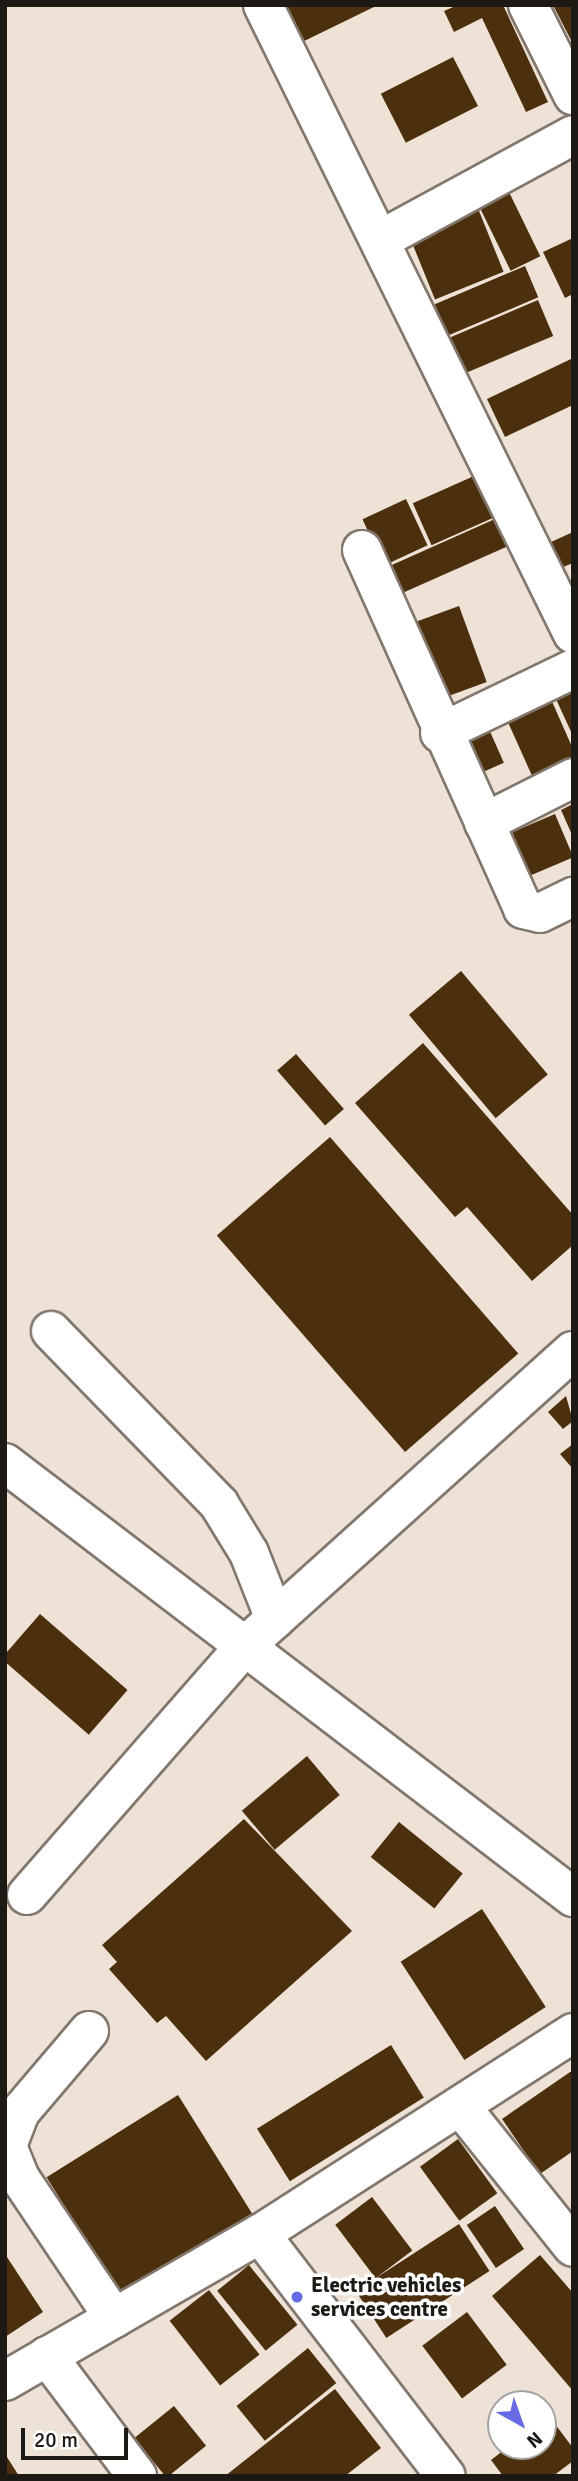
<!DOCTYPE html>
<html>
<head>
<meta charset="utf-8">
<style>
  body { margin:0 }
  #map { position:relative; width:578px; height:2481px; overflow:hidden; background:#eee2d6; font-family:Signika,sans-serif }
  div>[style] { position:absolute }
  [style*='--x'] { left:calc(var(--x)*1px); top:calc(var(--y)*1px); width:calc(var(--w)*1px); rotate:calc(var(--a)*1deg) }
  .building>* { inset:0; background:#4c2f0c; transform-origin:0 0 }
  .roads { filter:drop-shadow(2px 0 #82776d) drop-shadow(-2px 0 #82776d) drop-shadow(0 2px #82776d) drop-shadow(0 -2px #82776d) }
  .minor>* { height:38px; margin:-19px; padding:0 19px; transform-origin:19px; border-radius:19px; background:#fff }
  .dots>* { width:19px; height:19px; translate:-50% -50%; box-sizing:border-box; border:4px solid #fff; border-radius:50% }
  span { translate:-50% -50%; white-space:nowrap; text-align:center; line-height:1.15; -webkit-text-stroke:7px #fff; paint-order:stroke }
  .poi-label { font-size:21px; color:#1d1915; font-weight:700 }
  .left { translate:0 -50%; text-align:left }
  .frame { position:absolute; inset:0; border:7px solid #1d1915; pointer-events:none }
  .north { position:absolute; left:487px; top:2390px; width:70px; height:70px; box-sizing:border-box; background:#fff; border:2px solid #a5a3a1; border-radius:50%; rotate:140deg; font-size:19px; font-weight:700; line-height:28px; text-align:center; color:#1d1915 }
  .north::after { content:''; display:block; margin:auto; width:24px; height:32px; background:#676be5; clip-path:polygon(50% 0,100% 100%,50% 72%,0 100%) }
  .scale { position:absolute; left:21px; top:2428px; width:107px; height:32px; box-sizing:border-box; border:4px solid #1d1915; border-top:0; padding-left:9px; font-size:21px; line-height:24px; white-space:nowrap; color:#1d1915; -webkit-text-stroke:5px #fff; paint-order:stroke }
</style>
</head>
<body>
<div id="map">
  <div class="building">
    <div style="clip-path:polygon(277px 5px,378px 5px,296px 45px)"></div>
    <div style="clip-path:polygon(458px 5px,503px 5px,548px 102px,526px 112px,482px 18px,454px 32px,444px 11px)"></div>
    <div style="clip-path:polygon(553px 5px,573px 5px,573px 44px)"></div>
    <div style="left:453px;top:57px;width:55px;height:81px;rotate:63deg"></div>
    <div style="left:507px;top:188px;width:76px;height:33px;rotate:64deg"></div>
    <div style="left:477px;top:206px;width:71px;height:74px;rotate:68deg"></div>
    <div style="clip-path:polygon(573px 238px,573px 294px,565px 298px,543px 252px)"></div>
    <div style="left:525px;top:266px;width:34px;height:98px;rotate:67deg"></div>
    <div style="left:538px;top:300px;width:39px;height:97px;rotate:67deg"></div>
    <div style="clip-path:polygon(571px 359px,573px 405px,505px 437px,487px 399px)"></div>
    <div style="left:474px;top:476px;width:46px;height:67px;rotate:66deg"></div>
    <div style="left:406px;top:499px;width:51px;height:48px;rotate:65deg"></div>
    <div style="left:495px;top:519px;width:30px;height:116px;rotate:66deg"></div>
    <div style="clip-path:polygon(573px 532px,573px 563px,563px 567px,551px 542px)"></div>
    <div style="left:459px;top:606px;width:81px;height:45px;rotate:70deg"></div>
    <div style="clip-path:polygon(573px 675px,573px 736px,550px 686px)"></div>
    <div style="clip-path:polygon(546px 688px,573px 749px,573px 774px,538px 789px,502px 709px)"></div>
    <div style="left:488px;top:727px;width:39px;height:29px;rotate:66deg"></div>
    <div style="clip-path:polygon(573px 804px,573px 837px,561px 810px)"></div>
    <div style="left:555px;top:814px;width:47px;height:48px;rotate:67deg"></div>
    <div style="left:461px;top:971px;width:135px;height:68px;rotate:50deg"></div>
    <div style="clip-path:polygon(423px 1043px,573px 1215px,573px 1245px,532px 1281px,467px 1207px,455px 1217px,355px 1103px)"></div>
    <div style="left:296px;top:1054px;width:73px;height:25px;rotate:49deg"></div>
    <div style="left:330px;top:1137px;width:287px;height:150px;rotate:49deg"></div>
    <div style="clip-path:polygon(566px 1396px,573px 1421px,563px 1429px,548px 1412px)"></div>
    <div style="clip-path:polygon(573px 1444px,573px 1469px,560px 1454px)"></div>
    <div style="left:40px;top:1614px;width:116px;height:59px;rotate:41deg"></div>
    <div style="left:307px;top:1756px;width:51px;height:85px;rotate:50deg"></div>
    <div style="clip-path:polygon(244px 1819px,352px 1931px,206px 2061px,166px 2016px,157px 2023px,109px 1969px,117px 1962px,102px 1945px)"></div>
    <div style="left:399px;top:1822px;width:82px;height:45px;rotate:39deg"></div>
    <div style="left:482px;top:1909px;width:117px;height:97px;rotate:57deg"></div>
    <div style="left:391px;top:2045px;width:62px;height:158px;rotate:58deg"></div>
    <div style="clip-path:polygon(573px 2070px,573px 2151px,540px 2174px,502px 2119px)"></div>
    <div style="left:178px;top:2095px;width:150px;height:155px;rotate:58deg"></div>
    <div style="left:458px;top:2139px;width:67px;height:47px;rotate:54deg"></div>
    <div style="left:372px;top:2197px;width:67px;height:46px;rotate:53deg"></div>
    <div style="left:495px;top:2206px;width:52px;height:34px;rotate:56deg"></div>
    <div style="left:459px;top:2224px;width:56px;height:123px;rotate:57deg"></div>
    <div style="clip-path:polygon(5px 2254px,43px 2312px,5px 2337px)"></div>
    <div style="clip-path:polygon(540px 2255px,573px 2293px,573px 2391px,492px 2296px)"></div>
    <div style="left:249px;top:2265px;width:77px;height:41px;rotate:51deg"></div>
    <div style="left:209px;top:2290px;width:82px;height:50px;rotate:52deg"></div>
    <div style="left:467px;top:2312px;width:66px;height:56px;rotate:53deg"></div>
    <div style="left:308px;top:2348px;width:45px;height:92px;rotate:51deg"></div>
    <div style="clip-path:polygon(335px 2389px,381px 2448px,345px 2476px,225px 2476px)"></div>
    <div style="left:174px;top:2406px;width:51px;height:51px;rotate:51deg"></div>
    <div style="clip-path:polygon(549px 2416px,573px 2448px,573px 2461px,553px 2476px,503px 2476px,491px 2460px,509px 2446px,543px 2446px)"></div>
    <div style="clip-path:polygon(5px 2454px,19px 2476px,5px 2476px)"></div>
  </div>
  <div class="roads">
    <div class="minor">
      <div style="--x:263;--y:5;--w:701;--a:63.76"></div>
      <div style="--x:528;--y:5;--w:101;--a:63.4"></div>
      <div style="--x:380;--y:240;--w:220;--a:-28.5"></div>
      <div style="--x:362;--y:550;--w:393;--a:65.8"></div>
      <div style="--x:523;--y:909;--w:17;--a:13"></div>
      <div style="--x:540;--y:913;--w:37;--a:-26"></div>
      <div style="--x:440;--y:733;--w:148;--a:-25.7"></div>
      <div style="--x:484;--y:823;--w:100;--a:-26.8"></div>
      <div style="--x:51;--y:1331;--w:241;--a:45.8"></div>
      <div style="--x:219;--y:1504;--w:57;--a:58.5"></div>
      <div style="--x:249;--y:1553;--w:71;--a:68.5"></div>
      <div style="--x:5;--y:1463;--w:715;--a:37.38"></div>
      <div style="--x:27;--y:1895;--w:331;--a:-48.8"></div>
      <div style="--x:245;--y:1646;--w:441;--a:-42"></div>
      <div style="--x:89;--y:2031;--w:106;--a:130.4"></div>
      <div style="--x:20;--y:2112;--w:36;--a:111"></div>
      <div style="--x:7;--y:2146;--w:35;--a:68"></div>
      <div style="--x:20;--y:2178;--w:169;--a:56.1"></div>
      <div style="--x:461;--y:2107;--w:179;--a:51.3"></div>
      <div style="--x:260;--y:2234;--w:305;--a:52.5"></div>
      <div style="--x:47;--y:2356;--w:150;--a:53.1"></div>
      <div style="--x:5;--y:2381;--w:294;--a:-30"></div>
      <div style="--x:260;--y:2234;--w:372;--a:-32.7"></div>
    </div>
  </div>
  <div class="dots">
    <div style="left:297px;top:2297px;background:#676be5"></div>
  </div>
  <div class="poi-label">
    <span class="left" style="left:311px;top:2297px">Electric vehicles<br>services centre</span>
  </div>
  <div class="frame"></div>
  <div class="north">N</div>
  <div class="scale">20 m</div>
</div>
</body>
</html>
